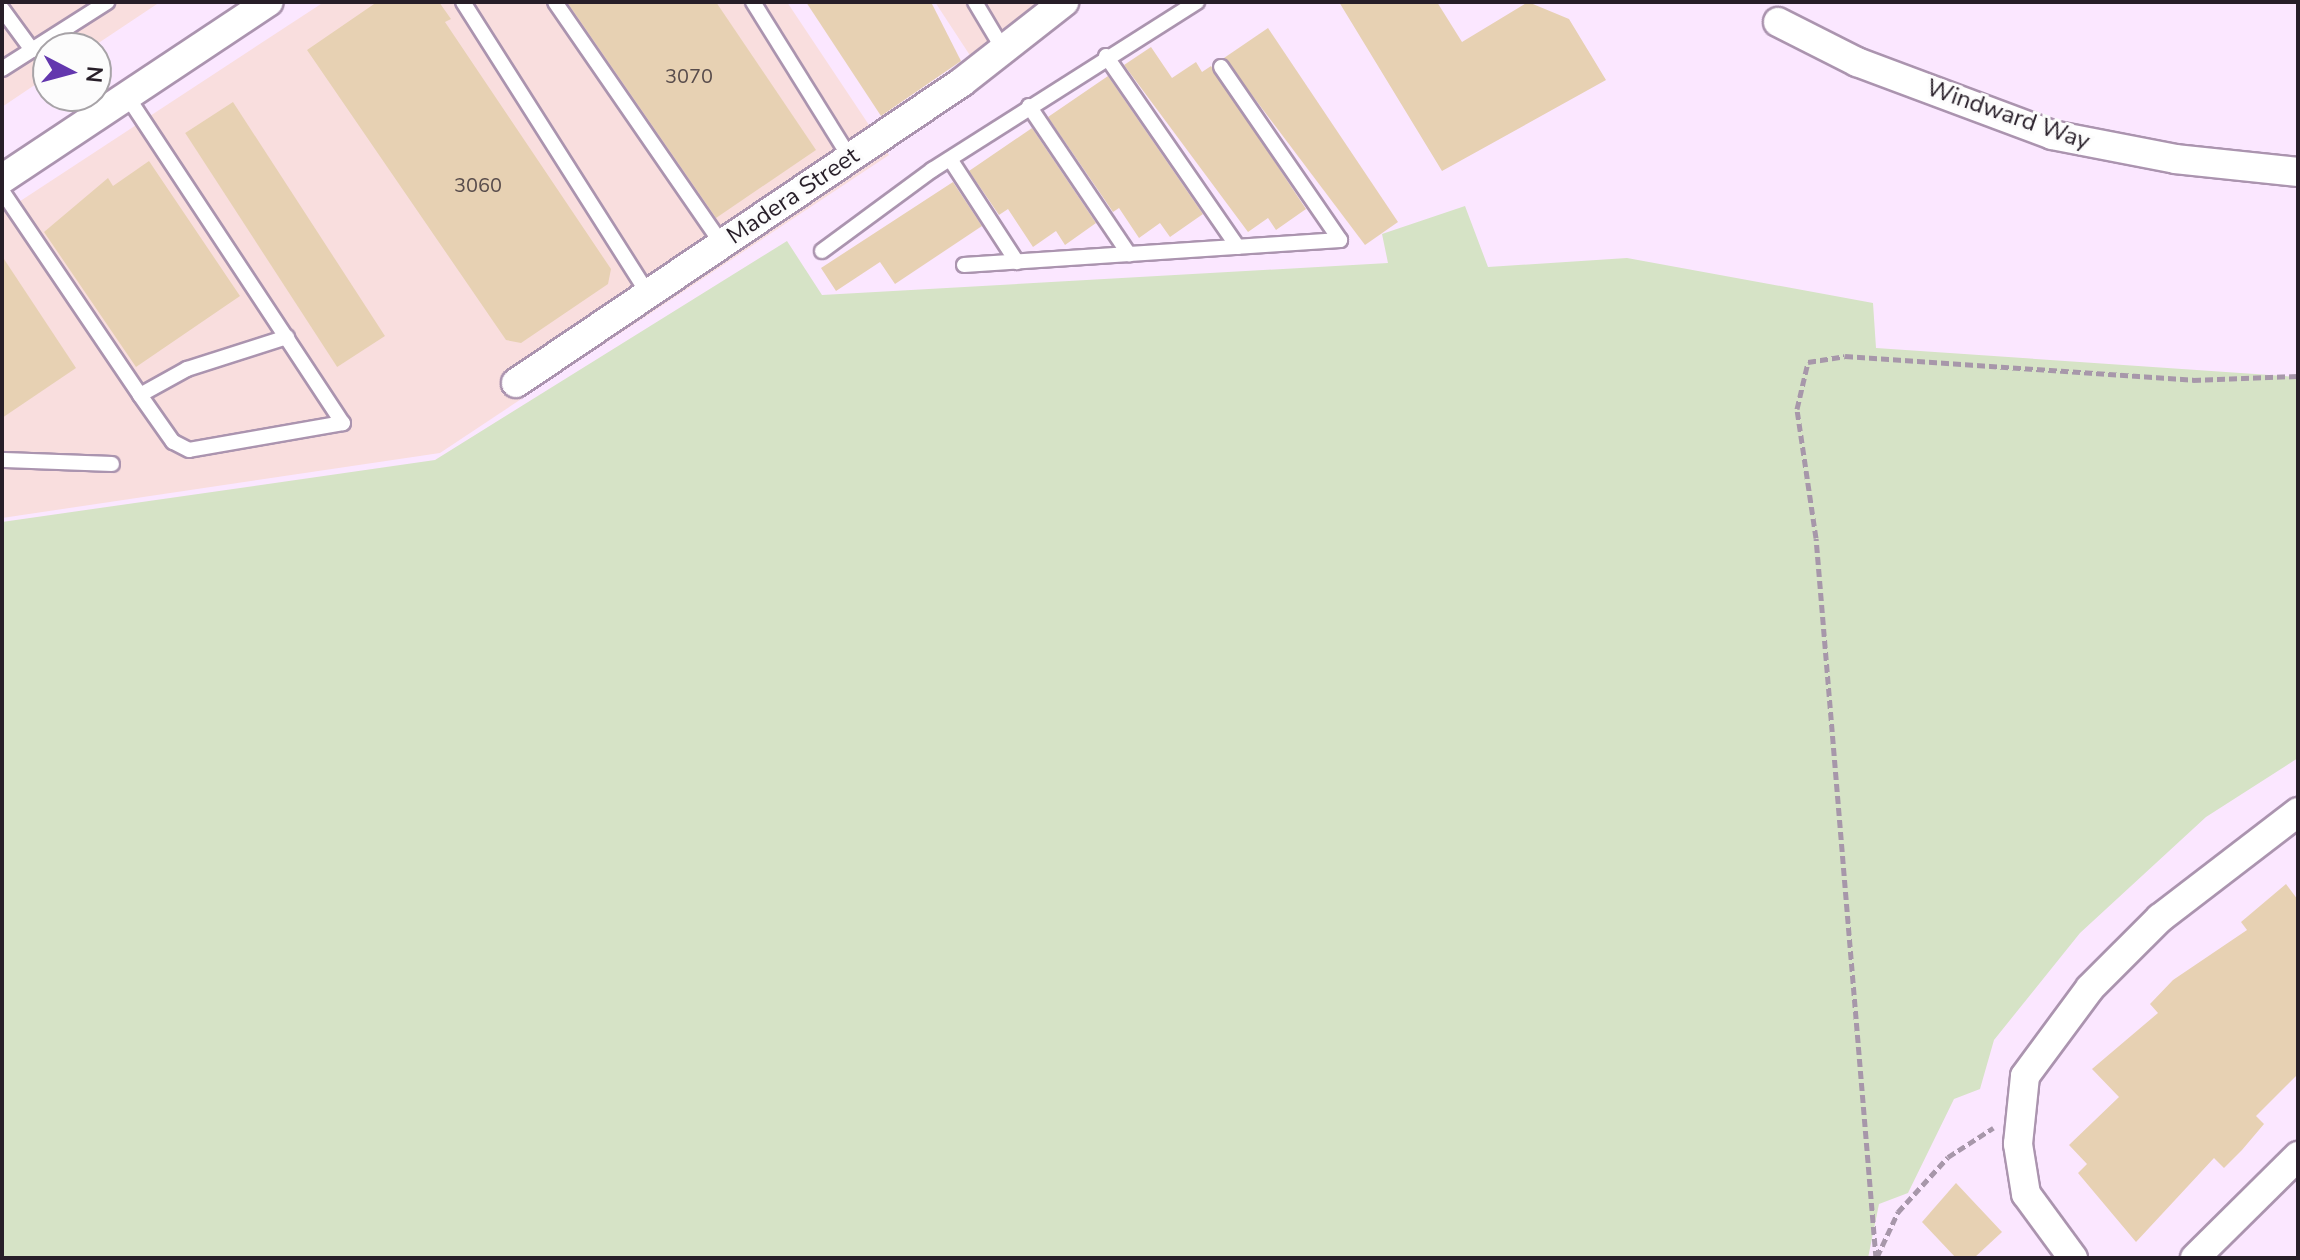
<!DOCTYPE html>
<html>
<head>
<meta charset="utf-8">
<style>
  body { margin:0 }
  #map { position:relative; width:2300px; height:1260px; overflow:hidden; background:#fbe7ff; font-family:"Nunito Sans",sans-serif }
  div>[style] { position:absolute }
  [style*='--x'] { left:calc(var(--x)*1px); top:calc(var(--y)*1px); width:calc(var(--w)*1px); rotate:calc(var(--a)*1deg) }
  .commercial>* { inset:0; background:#f9dede }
  .green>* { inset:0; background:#d6e3c6 }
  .building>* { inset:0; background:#e7d1b3; transform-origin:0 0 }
  .path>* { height:5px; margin-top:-2.5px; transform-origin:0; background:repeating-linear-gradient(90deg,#a797aa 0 8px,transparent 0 12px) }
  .roads { filter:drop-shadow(2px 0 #ab94af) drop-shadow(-2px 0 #ab94af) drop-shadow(0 2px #ab94af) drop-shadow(0 -2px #ab94af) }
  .lane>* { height:14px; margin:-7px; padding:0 7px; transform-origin:7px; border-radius:7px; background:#fff }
  .street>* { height:28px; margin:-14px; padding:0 14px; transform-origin:14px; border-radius:14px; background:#fff }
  span { translate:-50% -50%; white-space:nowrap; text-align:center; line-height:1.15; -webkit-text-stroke:6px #fcfcfc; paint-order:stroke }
  .number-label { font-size:20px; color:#574b4b }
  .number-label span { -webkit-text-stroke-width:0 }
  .street-label { font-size:24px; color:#271e28 }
  .frame { position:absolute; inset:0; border:4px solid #271e28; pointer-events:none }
  .north { position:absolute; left:32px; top:32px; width:80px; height:80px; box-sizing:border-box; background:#fcfcfc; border:2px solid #a7a3a7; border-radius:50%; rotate:96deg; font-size:22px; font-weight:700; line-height:32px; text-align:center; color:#271e28 }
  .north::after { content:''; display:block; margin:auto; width:28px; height:36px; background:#6337ae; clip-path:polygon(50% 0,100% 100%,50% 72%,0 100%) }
</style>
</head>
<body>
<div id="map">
  <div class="commercial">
    <div style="clip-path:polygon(2px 2px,160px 2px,91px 48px,48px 48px,48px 76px,2px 107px)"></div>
    <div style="clip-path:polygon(324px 2px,787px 2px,889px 155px,440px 453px,2px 518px,2px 213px)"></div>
    <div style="clip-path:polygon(935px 2px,1057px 2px,973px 60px)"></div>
  </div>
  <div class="green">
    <div style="clip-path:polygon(1465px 206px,1488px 267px,1627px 258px,1873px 303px,1876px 348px,2298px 377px,2298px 758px,2206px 817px,2080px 933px,1994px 1040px,1980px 1089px,1954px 1099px,1908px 1193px,1879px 1204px,1868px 1258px,2px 1258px,2px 522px,435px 460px,787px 241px,822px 295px,1388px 263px,1382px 234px)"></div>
  </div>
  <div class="building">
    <div style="clip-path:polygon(377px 2px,439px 2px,451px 19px,445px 22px,611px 269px,608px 284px,521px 343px,506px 340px,307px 50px)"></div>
    <div style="clip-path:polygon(567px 2px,716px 2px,816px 150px,716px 218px)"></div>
    <div style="clip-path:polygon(806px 2px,931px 2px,961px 61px,881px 116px)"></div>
    <div style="clip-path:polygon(1339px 2px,1437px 2px,1462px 42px,1528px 2px,1569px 19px,1606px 80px,1442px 171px)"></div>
    <div style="clip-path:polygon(1268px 28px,1398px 222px,1365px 245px,1224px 58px)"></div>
    <div style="clip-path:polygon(1151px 47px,1172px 78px,1196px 62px,1202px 72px,1211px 66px,1306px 209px,1276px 230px,1268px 218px,1248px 232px,1124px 65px)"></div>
    <div style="clip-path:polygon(1108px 76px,1203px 214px,1170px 237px,1160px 223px,1139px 238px,1119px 208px,1113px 212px,1048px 117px)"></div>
    <div style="left:233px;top:102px;width:279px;height:57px;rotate:57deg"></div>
    <div style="clip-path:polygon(1032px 128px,1096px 223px,1065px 245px,1056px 231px,1033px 247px,1008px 209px,999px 215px,969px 171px)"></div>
    <div style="clip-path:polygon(149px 161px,240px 296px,136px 367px,44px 232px,108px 178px,113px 186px)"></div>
    <div style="clip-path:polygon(953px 182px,982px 226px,895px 284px,880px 262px,836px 291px,821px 268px)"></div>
    <div style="clip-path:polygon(2px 256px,76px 368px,2px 418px)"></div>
    <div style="clip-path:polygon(2286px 884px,2298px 900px,2298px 1074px,2256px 1116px,2264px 1124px,2242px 1150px,2224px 1168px,2214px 1158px,2136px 1242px,2078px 1173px,2087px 1164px,2069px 1145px,2119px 1097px,2092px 1069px,2158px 1013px,2150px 1004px,2173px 980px,2247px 930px,2241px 922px)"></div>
    <div style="clip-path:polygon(1956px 1183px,2002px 1232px,1974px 1258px,1956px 1258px,1922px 1222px)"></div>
  </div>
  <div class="path">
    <div style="--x:1877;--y:1257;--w:50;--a:-65"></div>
    <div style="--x:1898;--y:1212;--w:74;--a:-47.7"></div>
    <div style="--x:1948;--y:1157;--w:54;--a:-32.8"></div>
    <div style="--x:1876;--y:1258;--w:722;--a:-94.76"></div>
    <div style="--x:1816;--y:538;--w:130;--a:-98.4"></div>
    <div style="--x:1797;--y:409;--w:48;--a:-76.8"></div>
    <div style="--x:1808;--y:362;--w:37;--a:-9"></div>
    <div style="--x:1845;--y:356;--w:349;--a:3.9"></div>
    <div style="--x:2193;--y:380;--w:105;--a:-2.2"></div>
  </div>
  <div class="roads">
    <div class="lane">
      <div style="--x:463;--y:2;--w:346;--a:57.6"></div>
      <div style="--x:555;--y:2;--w:294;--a:55.4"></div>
      <div style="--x:753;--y:2;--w:184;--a:58.1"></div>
      <div style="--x:975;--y:2;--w:55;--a:59.2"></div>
      <div style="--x:2;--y:9;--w:51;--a:53.8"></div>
      <div style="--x:1106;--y:56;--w:232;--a:55.4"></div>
      <div style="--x:2;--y:69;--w:125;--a:-32.5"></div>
      <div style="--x:127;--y:96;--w:392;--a:56.6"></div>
      <div style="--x:343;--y:423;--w:156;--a:170.1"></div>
      <div style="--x:189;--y:450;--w:18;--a:-153"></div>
      <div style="--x:173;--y:442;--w:57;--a:-125.1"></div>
      <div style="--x:1029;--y:106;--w:179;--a:56"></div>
      <div style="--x:950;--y:159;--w:123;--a:57"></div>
      <div style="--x:2;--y:191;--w:246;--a:55.9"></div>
      <div style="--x:140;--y:395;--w:54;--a:-29"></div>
      <div style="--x:187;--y:369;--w:105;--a:-17.7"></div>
      <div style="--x:822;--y:251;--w:137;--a:-36.4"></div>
      <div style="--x:932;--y:170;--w:314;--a:-32.4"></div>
      <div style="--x:964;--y:265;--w:377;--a:-3.8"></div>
      <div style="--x:1340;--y:240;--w:210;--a:-124.5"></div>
      <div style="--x:2;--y:460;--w:110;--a:2.1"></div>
    </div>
    <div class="street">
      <div style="--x:1778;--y:22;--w:89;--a:26.9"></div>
      <div style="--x:1857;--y:62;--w:208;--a:20.5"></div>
      <div style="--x:2052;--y:135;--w:125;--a:11"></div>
      <div style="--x:2175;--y:159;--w:124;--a:6"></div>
      <div style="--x:2;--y:179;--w:320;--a:-33.6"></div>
      <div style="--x:516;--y:383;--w:538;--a:-34.01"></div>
      <div style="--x:962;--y:82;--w:130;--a:-38.1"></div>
      <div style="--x:2073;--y:1258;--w:79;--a:-126.3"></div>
      <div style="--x:2026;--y:1194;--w:51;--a:-99.1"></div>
      <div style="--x:2018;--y:1144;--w:68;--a:-84.1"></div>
      <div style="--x:2025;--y:1076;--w:109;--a:-53.5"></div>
      <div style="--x:2090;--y:988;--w:99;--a:-45"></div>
      <div style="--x:2160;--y:918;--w:174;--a:-37.5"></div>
      <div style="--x:2195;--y:1258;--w:145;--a:-44.7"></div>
    </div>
  </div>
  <div class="number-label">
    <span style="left:689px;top:76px">3070</span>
    <span style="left:478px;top:185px">3060</span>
  </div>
  <div class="street-label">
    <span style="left:2008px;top:115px;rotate:19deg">Windward Way</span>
    <span style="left:793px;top:196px;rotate:-34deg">Madera Street</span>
  </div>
  <div class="frame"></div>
  <div class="north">N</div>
</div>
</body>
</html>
